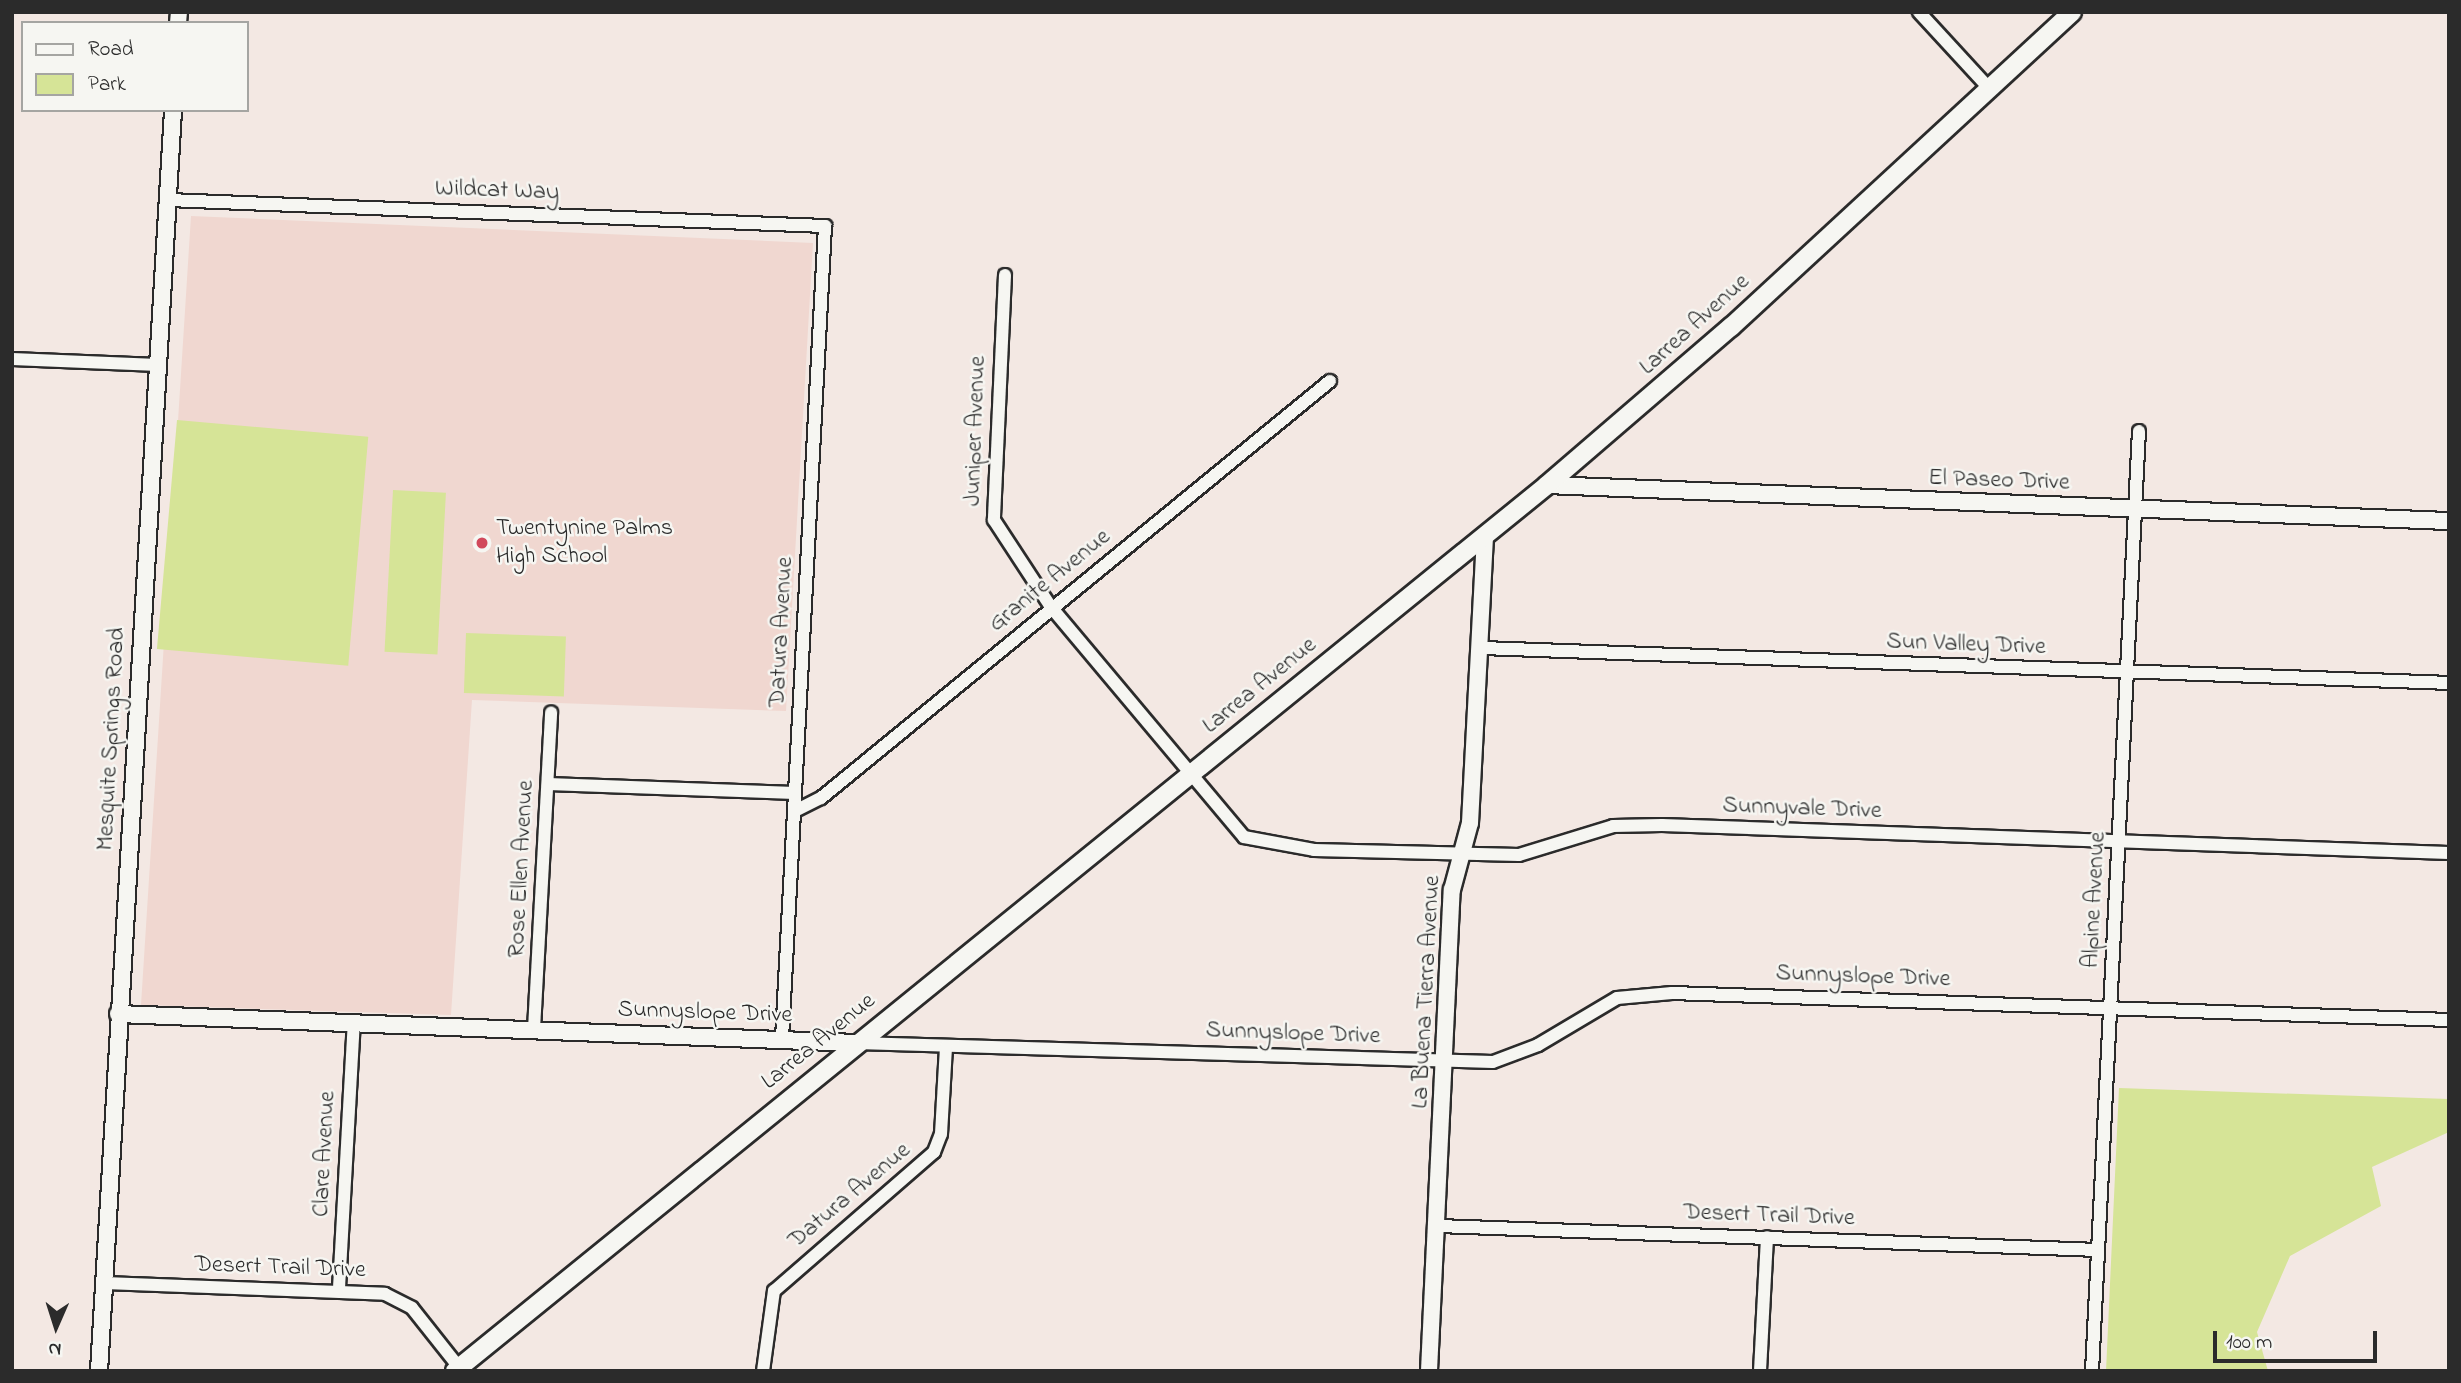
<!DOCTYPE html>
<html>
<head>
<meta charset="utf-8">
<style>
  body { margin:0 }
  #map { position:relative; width:2461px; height:1383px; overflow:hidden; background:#f3e8e3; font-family:"Indie Flower",sans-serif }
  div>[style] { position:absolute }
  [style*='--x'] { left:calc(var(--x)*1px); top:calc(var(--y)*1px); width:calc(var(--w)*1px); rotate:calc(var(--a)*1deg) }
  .built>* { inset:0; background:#f0d7d0 }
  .green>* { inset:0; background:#d6e497; transform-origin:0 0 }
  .roads { filter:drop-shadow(2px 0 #2b2b2b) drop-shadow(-2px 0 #2b2b2b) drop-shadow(0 2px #2b2b2b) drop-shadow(0 -2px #2b2b2b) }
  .minor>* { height:12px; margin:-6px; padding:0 6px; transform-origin:6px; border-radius:6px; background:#f6f6f2 }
  .tertiary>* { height:16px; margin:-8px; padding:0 8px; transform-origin:8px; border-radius:8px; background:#f6f6f2 }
  .secondary>* { height:18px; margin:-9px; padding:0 9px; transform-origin:9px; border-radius:9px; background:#f6f6f2 }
  .dots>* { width:19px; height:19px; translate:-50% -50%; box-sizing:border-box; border:4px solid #f6f6f2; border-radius:50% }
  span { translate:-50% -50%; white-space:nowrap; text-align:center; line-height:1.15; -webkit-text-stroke:5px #f6f6f2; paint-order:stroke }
  .street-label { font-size:24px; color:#2b2b2b }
  .poi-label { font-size:24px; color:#2b2b2b }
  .left { translate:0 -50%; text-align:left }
  .frame { position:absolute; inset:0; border:14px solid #2b2b2b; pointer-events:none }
  .legend { position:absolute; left:21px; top:21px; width:228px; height:91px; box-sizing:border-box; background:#f6f6f2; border:2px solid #a5a5a2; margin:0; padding:9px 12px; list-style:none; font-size:21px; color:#2b2b2b }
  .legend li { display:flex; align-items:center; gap:14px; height:35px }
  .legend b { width:35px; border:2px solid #a5a5a2 }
  .north { position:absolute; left:21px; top:1292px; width:70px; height:70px; -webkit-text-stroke:5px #f6f6f2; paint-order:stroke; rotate:183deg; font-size:19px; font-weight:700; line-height:28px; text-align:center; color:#2b2b2b }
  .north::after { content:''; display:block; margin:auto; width:24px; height:32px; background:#2b2b2b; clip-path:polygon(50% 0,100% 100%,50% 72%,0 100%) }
  .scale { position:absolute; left:2213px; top:1331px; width:164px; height:32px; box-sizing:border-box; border:4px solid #2b2b2b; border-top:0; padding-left:9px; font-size:21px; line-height:24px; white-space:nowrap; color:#2b2b2b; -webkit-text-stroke:5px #f6f6f2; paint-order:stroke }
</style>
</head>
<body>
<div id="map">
  <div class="built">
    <div style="clip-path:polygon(191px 216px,813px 243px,786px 711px,472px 700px,451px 1015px,141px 1005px)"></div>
  </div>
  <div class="green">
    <div style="left:177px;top:420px;width:192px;height:230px;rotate:5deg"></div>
    <div style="left:393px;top:490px;width:53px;height:162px;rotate:3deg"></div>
    <div style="left:466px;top:633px;width:100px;height:60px;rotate:2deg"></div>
    <div style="clip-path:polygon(2119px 1088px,2449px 1099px,2449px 1132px,2372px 1167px,2381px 1206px,2290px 1256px,2257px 1332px,2268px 1371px,2106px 1371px)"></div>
  </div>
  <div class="roads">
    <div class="minor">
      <div style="--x:1919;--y:12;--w:103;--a:47.4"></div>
      <div style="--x:168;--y:200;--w:658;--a:2.27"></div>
      <div style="--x:825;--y:226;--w:814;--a:93.03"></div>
      <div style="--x:1005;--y:275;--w:245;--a:92.6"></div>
      <div style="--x:994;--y:520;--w:104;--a:56.8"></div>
      <div style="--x:1051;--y:607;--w:300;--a:50"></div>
      <div style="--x:1244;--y:837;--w:71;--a:10.5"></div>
      <div style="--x:1314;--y:850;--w:205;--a:1.4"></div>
      <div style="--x:1519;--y:855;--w:98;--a:-17.1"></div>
      <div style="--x:1613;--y:826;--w:49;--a:-1.2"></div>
      <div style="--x:1662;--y:825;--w:787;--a:2.04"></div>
      <div style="--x:12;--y:359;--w:146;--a:2.4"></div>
      <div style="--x:1482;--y:648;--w:968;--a:2.07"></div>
      <div style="--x:548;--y:784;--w:247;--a:2.1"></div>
      <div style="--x:795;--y:811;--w:29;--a:-27"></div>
      <div style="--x:821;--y:798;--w:658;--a:-39.33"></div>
      <div style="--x:534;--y:1029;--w:317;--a:-86.9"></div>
      <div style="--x:857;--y:1043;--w:636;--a:1.71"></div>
      <div style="--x:1493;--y:1062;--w:48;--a:-20.7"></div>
      <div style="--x:1538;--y:1045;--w:92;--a:-30.7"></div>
      <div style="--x:1617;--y:998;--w:55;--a:-5.2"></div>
      <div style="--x:1672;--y:993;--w:777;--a:1.99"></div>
      <div style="--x:1438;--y:1226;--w:660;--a:2.08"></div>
      <div style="--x:105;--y:1283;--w:280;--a:2.2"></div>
      <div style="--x:385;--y:1294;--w:30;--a:27"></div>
      <div style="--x:412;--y:1308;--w:80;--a:51.6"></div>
      <div style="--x:339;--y:1288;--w:265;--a:-86.8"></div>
      <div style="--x:763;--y:1371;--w:81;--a:-82.2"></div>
      <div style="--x:774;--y:1291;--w:212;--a:-41"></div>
      <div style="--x:934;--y:1152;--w:19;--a:-69"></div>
      <div style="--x:941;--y:1134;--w:88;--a:-86.7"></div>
      <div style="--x:1760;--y:1371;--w:134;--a:-87"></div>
      <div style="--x:2092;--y:1371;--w:941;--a:-87.14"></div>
    </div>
    <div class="tertiary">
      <div style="--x:178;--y:23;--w:11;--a:-85"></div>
      <div style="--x:1547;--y:485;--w:903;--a:2.29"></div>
      <div style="--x:118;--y:1014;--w:739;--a:2.25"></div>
      <div style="--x:99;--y:1371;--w:1263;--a:-86.64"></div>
      <div style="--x:1429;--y:1371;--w:482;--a:-87.3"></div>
      <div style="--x:1452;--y:890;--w:69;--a:-75"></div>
      <div style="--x:1470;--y:823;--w:288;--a:-87"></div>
    </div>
    <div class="secondary">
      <div style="--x:455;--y:1371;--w:1406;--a:-39.05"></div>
      <div style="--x:1547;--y:485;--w:243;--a:-40.7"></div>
      <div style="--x:1731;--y:327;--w:464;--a:-42.7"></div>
    </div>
  </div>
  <div class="dots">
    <div style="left:482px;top:543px;background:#d1495b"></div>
  </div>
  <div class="street-label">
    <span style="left:497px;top:191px;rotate:2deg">Wildcat Way</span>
    <span style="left:1695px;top:325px;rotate:-42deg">Larrea Avenue</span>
    <span style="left:976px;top:431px;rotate:-88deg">Juniper Avenue</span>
    <span style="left:1999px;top:481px;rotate:2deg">El Paseo Drive</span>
    <span style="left:1050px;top:581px;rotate:-39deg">Granite Avenue</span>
    <span style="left:782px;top:632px;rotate:-87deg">Datura Avenue</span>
    <span style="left:1966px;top:645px;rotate:2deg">Sun Valley Drive</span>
    <span style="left:1260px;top:686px;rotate:-39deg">Larrea Avenue</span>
    <span style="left:112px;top:739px;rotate:-87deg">Mesquite Springs Road</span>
    <span style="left:1802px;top:809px;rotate:2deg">Sunnyvale Drive</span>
    <span style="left:522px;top:869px;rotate:-87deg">Rose Ellen Avenue</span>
    <span style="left:2095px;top:900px;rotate:-87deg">Alpine Avenue</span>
    <span style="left:1863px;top:977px;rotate:2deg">Sunnyslope Drive</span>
    <span style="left:1427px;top:992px;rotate:-87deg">La Buena Tierra Avenue</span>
    <span style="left:705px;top:1013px;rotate:2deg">Sunnyslope Drive</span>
    <span style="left:1293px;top:1034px;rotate:2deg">Sunnyslope Drive</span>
    <span style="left:819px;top:1042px;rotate:-39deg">Larrea Avenue</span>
    <span style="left:325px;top:1154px;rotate:-87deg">Clare Avenue</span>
    <span style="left:850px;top:1196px;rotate:-40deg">Datura Avenue</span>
    <span style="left:1769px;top:1216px;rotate:2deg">Desert Trail Drive</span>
    <span style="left:280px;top:1268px;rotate:2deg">Desert Trail Drive</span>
  </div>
  <div class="poi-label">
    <span class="left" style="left:496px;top:543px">Twentynine Palms<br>High School</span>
  </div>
  <div class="frame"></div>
  <ul class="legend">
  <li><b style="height:9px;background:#f6f6f2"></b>Road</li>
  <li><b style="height:19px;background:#d6e497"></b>Park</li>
  </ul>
  <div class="north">N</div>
  <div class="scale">100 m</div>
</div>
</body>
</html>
